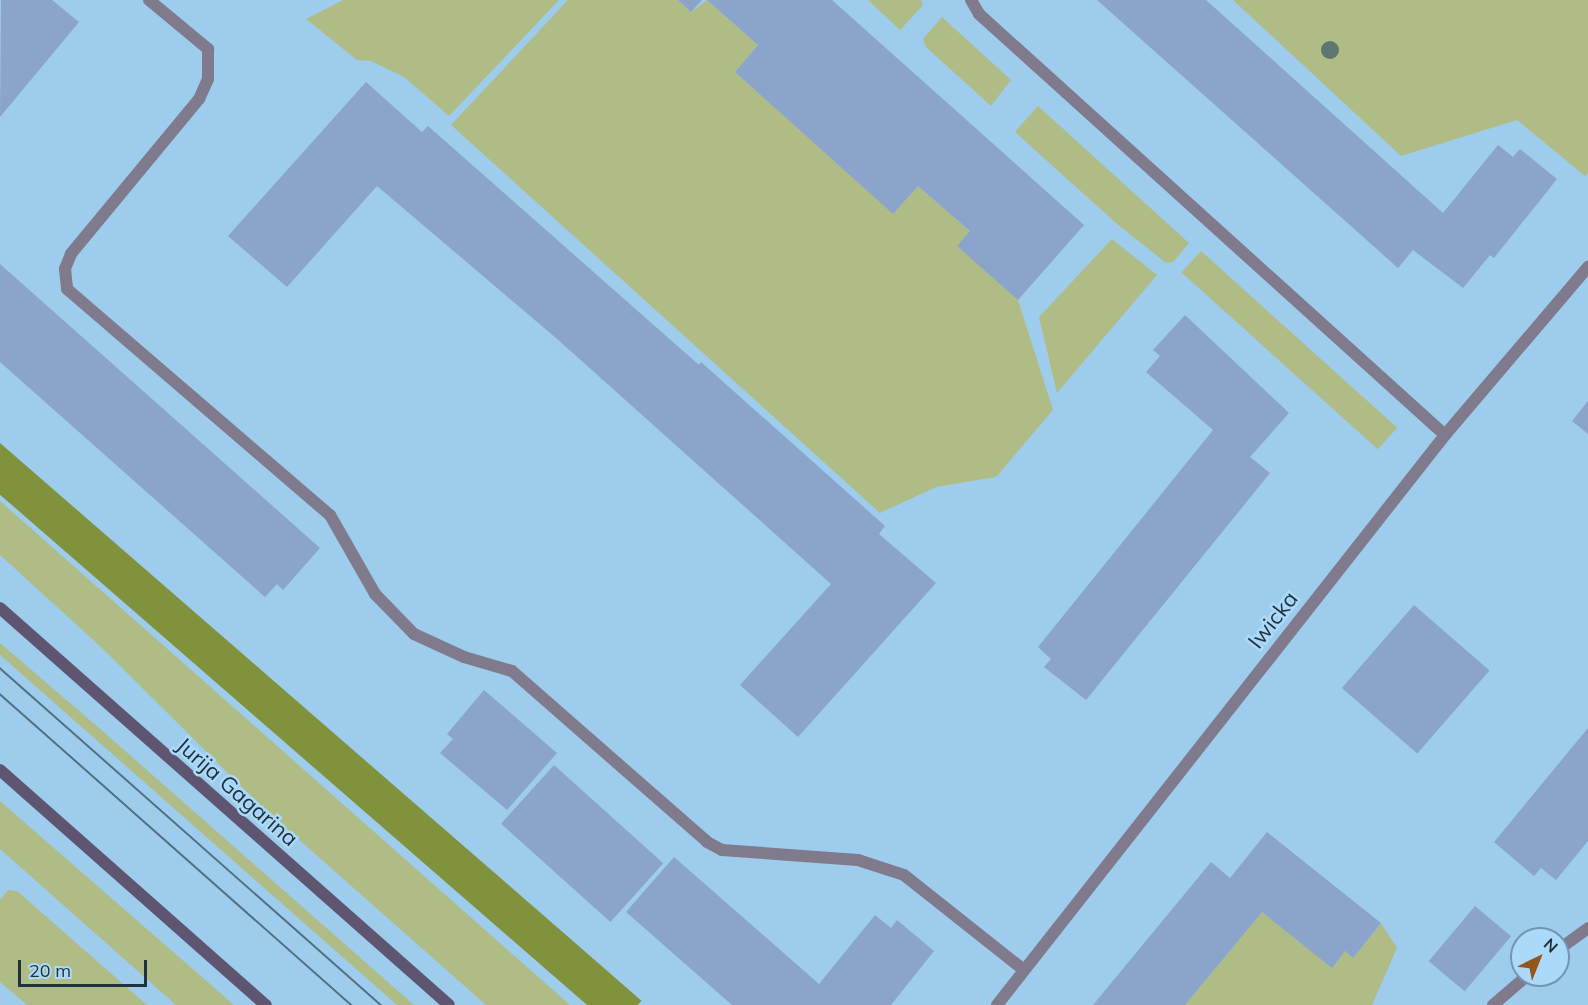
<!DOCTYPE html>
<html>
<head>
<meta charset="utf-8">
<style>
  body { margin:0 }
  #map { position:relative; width:1588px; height:1005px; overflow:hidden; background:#9eccec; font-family:Mulish,sans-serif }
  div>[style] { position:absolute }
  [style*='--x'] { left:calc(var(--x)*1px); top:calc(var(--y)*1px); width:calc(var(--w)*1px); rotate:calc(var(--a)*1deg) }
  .green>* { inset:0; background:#afbc86; transform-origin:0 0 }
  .forest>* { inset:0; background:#80923c; transform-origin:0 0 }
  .building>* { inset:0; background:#8aa4cc; transform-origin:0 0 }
  .lane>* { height:12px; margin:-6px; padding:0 6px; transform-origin:6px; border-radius:6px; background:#807a8d }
  .street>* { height:12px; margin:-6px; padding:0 6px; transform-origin:6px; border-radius:6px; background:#807a8d }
  .secondary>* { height:12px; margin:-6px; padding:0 6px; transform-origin:6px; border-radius:6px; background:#5e5671 }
  .tram>* { height:1.5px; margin:-0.75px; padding:0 0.75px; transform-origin:0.75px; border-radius:0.75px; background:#527083 }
  .trees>* { width:18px; height:18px; margin:-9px; border-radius:50%; background:#5e7670 }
  span { translate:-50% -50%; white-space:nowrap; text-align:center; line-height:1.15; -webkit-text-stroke:5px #abd9f9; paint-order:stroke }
  .street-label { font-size:22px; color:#1f323e }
  .north { position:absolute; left:1510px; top:927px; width:60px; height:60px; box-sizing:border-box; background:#abd9f9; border:2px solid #7396ae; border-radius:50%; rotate:43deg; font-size:16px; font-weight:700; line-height:24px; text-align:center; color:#1f323e }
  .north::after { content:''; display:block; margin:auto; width:21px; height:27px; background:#93551a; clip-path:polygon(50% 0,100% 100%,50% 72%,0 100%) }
  .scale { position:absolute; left:18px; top:960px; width:129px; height:27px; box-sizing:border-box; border:3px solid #1f323e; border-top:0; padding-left:8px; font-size:18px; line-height:21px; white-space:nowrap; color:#1f323e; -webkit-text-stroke:4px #abd9f9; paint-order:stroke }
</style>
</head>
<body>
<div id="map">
  <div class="green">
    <div style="clip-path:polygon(343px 0,559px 0,449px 116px,404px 77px,371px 61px,357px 60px,306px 19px)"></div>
    <div style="clip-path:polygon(568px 0,678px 0,691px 12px,707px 0,758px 45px,735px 72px,893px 213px,918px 186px,970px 231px,1018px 300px,1053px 410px,996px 477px,936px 487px,880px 513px,451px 125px)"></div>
    <div style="clip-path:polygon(868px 0,921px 0,923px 5px,900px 30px)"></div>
    <div style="clip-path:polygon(1233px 0,1588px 0,1588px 173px,1585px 176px,1517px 120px,1401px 156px)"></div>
    <div style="clip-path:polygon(942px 17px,1011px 80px,991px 106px,926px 47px,923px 39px)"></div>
    <div style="clip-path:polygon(1038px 106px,1189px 243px,1173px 262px,1166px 263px,1116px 223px,1015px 132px)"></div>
    <div style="clip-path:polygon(1112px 239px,1157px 275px,1057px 393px,1039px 317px)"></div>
    <div style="left:1201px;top:251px;width:264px;height:29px;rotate:42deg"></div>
    <div style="clip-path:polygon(0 501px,570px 1005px,486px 1005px,262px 807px,102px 648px,0 555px)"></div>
    <div style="clip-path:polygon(0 643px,106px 734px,414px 1005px,397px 1005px,0 655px)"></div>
    <div style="clip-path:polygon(0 801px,234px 1005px,176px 1005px,0 849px)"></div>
    <div style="clip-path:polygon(8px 890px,17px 891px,147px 1005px,27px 1005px,0 982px,0 900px)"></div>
    <div style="clip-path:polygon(1262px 912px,1332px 967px,1345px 951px,1353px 958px,1381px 923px,1397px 948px,1372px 1005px,1185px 1005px)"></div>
  </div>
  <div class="forest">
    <div style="left:0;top:443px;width:850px;height:39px;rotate:41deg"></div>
  </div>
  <div class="building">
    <div style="clip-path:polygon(1px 0,52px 0,79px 22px,0 117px)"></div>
    <div style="clip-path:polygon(678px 0,702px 0,691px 12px)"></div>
    <div style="clip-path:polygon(707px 0,832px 0,1084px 225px,1018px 300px,957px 246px,970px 231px,918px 186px,893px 214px,735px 72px,758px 45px)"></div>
    <div style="clip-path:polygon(1097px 0,1206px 0,1443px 213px,1498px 145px,1513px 157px,1520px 149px,1557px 179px,1494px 258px,1490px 255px,1463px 288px,1413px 250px,1398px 268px)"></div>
    <div style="clip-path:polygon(366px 82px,422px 132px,428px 126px,699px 365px,701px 362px,885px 526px,879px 534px,936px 583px,798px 737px,740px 685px,831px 584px,556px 338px,377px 186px,287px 287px,228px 236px)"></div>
    <div style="clip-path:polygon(0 264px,320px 548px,283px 590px,277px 584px,265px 597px,0 362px)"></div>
    <div style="clip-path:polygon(1185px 315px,1289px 413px,1250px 457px,1270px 473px,1086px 700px,1044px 667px,1051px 659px,1038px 647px,1213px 430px,1146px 372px,1160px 356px,1153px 350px)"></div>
    <div style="clip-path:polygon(1588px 401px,1588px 434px,1572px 421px)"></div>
    <div style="left:1414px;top:605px;width:100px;height:110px;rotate:41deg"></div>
    <div style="clip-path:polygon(484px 690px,557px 753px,507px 810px,440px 753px,453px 739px,447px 734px)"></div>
    <div style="clip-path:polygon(1588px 728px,1588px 841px,1556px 880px,1541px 868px,1534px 876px,1494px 842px)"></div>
    <div style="left:554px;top:765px;width:147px;height:79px;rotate:42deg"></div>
    <div style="clip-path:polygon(1267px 832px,1381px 923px,1353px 958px,1345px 951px,1332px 968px,1262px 912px,1185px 1005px,1093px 1005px,1211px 862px,1230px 878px)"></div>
    <div style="clip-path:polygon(674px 857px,819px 984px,875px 915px,891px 928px,897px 920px,934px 951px,891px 1005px,732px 1005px,626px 912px)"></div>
    <div style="left:1475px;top:906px;width:47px;height:72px;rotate:40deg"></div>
  </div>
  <div class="lane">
    <div style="--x:149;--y:0;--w:77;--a:39.7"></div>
    <div style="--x:208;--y:49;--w:30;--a:90"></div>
    <div style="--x:208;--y:79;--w:22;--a:114"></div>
    <div style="--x:199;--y:99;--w:201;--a:129.6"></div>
    <div style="--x:71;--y:254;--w:16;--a:112"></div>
    <div style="--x:65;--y:269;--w:20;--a:84"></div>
    <div style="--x:67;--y:289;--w:347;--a:40.7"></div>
    <div style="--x:330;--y:515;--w:91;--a:60.3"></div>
    <div style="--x:375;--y:594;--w:56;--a:45.7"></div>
    <div style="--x:414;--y:634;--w:55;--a:24.7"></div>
    <div style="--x:464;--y:657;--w:50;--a:16.3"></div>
    <div style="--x:512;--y:671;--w:259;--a:41.2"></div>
    <div style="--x:707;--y:842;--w:17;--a:28"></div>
    <div style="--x:722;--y:850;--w:136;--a:4.2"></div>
    <div style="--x:858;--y:860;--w:48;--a:18.1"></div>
    <div style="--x:904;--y:875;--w:153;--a:38.4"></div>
    <div style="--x:971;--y:0;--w:16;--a:60"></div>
    <div style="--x:979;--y:14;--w:628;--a:42.1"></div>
    <div style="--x:1558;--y:950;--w:37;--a:-36"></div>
    <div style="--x:1493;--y:1005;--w:46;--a:-40.6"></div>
  </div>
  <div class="street">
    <div style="--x:997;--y:1005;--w:725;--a:-51.83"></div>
    <div style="--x:1445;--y:435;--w:221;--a:-49.6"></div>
  </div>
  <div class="secondary">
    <div style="--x:0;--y:608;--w:599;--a:41.48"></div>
    <div style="--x:0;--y:770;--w:355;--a:41.5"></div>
  </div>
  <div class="tram">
    <div style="--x:0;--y:668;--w:509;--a:41.49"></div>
    <div style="--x:0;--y:694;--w:470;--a:41.5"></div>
  </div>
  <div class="trees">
    <div style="left:1330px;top:50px"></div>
  </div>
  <div class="street-label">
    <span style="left:1273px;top:620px;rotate:-52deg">Iwicka</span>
    <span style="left:237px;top:792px;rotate:41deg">Jurija Gagarina</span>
  </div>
  <div class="north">N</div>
  <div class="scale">20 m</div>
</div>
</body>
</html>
